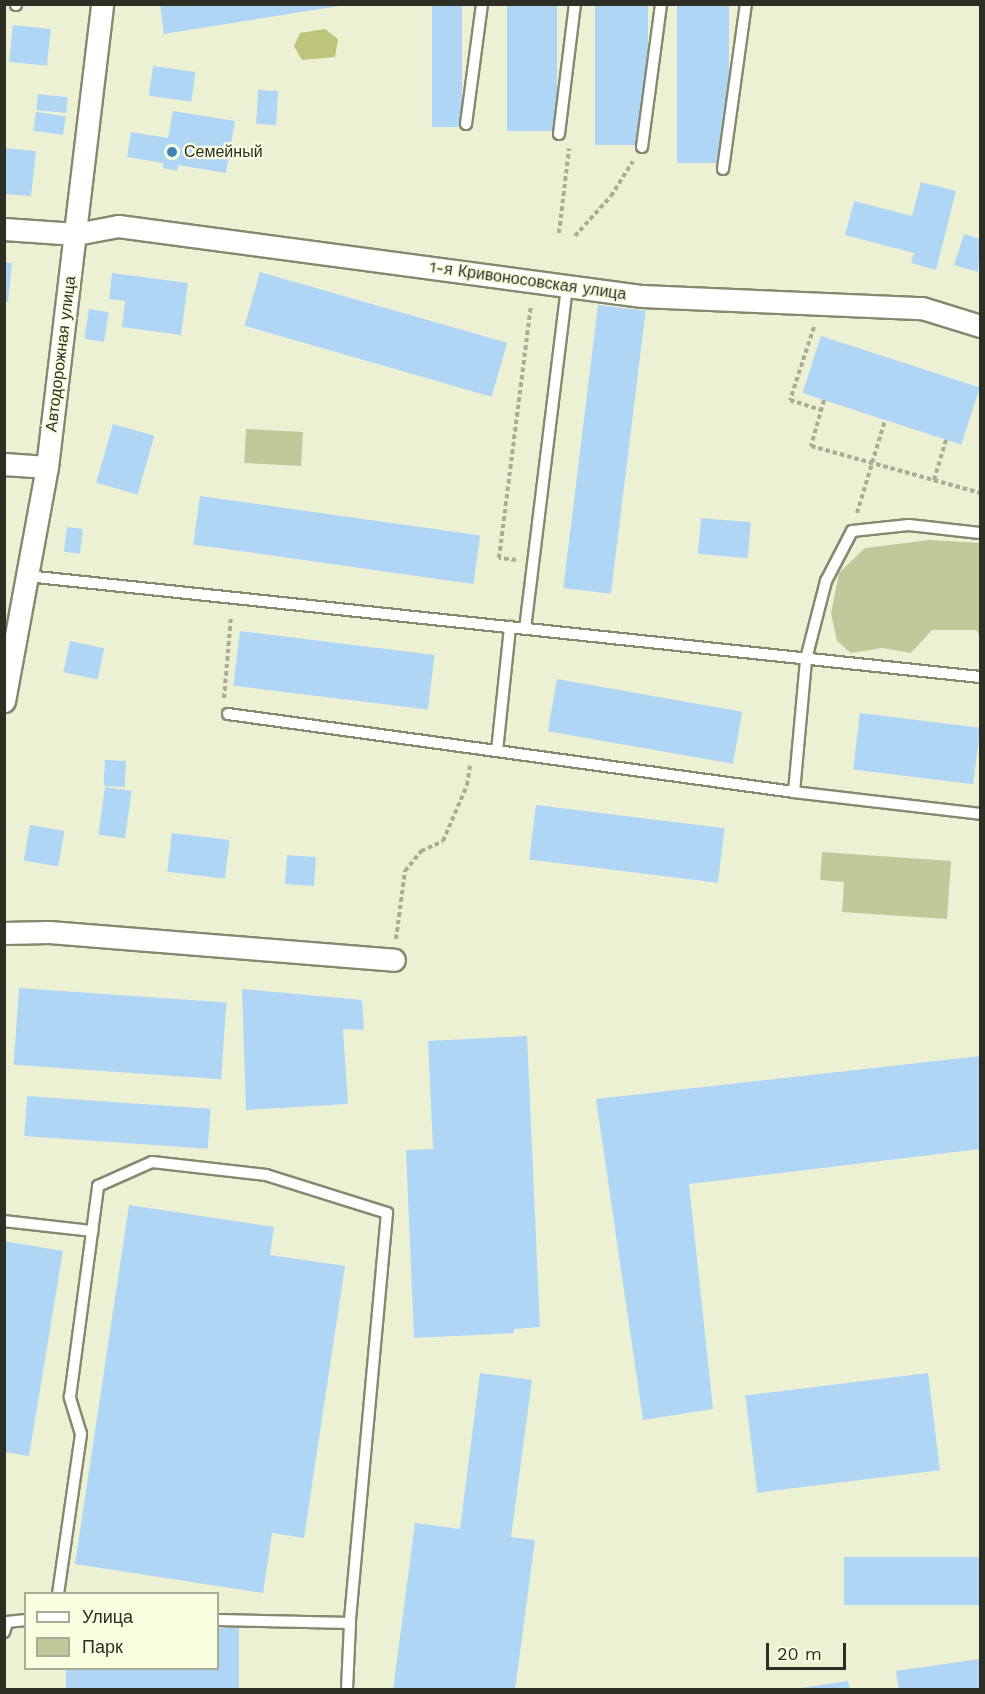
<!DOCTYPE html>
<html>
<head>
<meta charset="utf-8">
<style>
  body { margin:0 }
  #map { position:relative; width:985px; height:1694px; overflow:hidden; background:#ecf1d4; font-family:"Work Sans",sans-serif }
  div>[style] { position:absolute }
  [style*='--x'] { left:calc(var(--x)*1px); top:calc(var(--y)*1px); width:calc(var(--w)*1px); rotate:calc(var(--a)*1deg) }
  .green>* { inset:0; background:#c1c899; transform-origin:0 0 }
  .water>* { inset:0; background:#bcc57a }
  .building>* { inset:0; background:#b0d6f5; transform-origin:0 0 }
  .path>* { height:4px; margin-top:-2px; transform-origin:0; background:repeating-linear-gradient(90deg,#a9ad96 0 4.5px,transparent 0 7.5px) }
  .roads { filter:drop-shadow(2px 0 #85896f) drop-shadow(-2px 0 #85896f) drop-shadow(0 2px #85896f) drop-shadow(0 -2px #85896f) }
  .lane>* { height:10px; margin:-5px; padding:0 5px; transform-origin:5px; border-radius:5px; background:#fff }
  .street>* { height:21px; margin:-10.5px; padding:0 10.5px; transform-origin:10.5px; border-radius:10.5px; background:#fff }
  .dots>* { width:16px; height:16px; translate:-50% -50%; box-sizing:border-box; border:3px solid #f9fee1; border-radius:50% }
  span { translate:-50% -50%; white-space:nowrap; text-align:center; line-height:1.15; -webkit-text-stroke:4.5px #f9fee1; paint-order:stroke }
  .poi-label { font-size:16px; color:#2e2f24 }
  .left { translate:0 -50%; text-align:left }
  .street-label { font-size:16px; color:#2e2f24 }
  .frame { position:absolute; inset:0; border:6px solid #2e2f24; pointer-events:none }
  .legend { position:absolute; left:24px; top:1592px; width:195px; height:78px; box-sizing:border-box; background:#f9fee1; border:2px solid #a8ab95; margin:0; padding:8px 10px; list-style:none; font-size:18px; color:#2e2f24 }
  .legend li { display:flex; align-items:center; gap:12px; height:30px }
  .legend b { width:30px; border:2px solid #a8ab95 }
  .scale { position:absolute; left:766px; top:1643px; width:80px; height:27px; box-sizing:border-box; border:3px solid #2e2f24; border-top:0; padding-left:8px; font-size:18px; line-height:21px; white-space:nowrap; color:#2e2f24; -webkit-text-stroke:4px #f9fee1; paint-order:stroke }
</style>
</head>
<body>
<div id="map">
  <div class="green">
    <div style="left:246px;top:429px;width:57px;height:34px;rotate:3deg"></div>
    <div style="clip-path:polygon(930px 540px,980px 543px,980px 636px,976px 630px,932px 630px,911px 653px,882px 648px,851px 653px,837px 641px,831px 613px,839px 573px,865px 548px)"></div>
    <div style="clip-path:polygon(822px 852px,951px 861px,947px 919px,842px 912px,844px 882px,820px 880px)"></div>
  </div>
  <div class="water">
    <div style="clip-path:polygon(325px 29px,338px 39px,335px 57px,302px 60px,294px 46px,300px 33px)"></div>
  </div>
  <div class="building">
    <div style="clip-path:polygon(160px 4px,339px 4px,339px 6px,164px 34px)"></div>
    <div style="left:432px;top:4px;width:30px;height:123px"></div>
    <div style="left:507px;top:4px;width:50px;height:127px"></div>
    <div style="left:595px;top:4px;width:53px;height:141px"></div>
    <div style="left:677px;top:4px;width:52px;height:159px"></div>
    <div style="left:13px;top:25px;width:38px;height:37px;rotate:6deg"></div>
    <div style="left:153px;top:66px;width:43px;height:30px;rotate:8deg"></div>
    <div style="left:258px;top:90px;width:20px;height:34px;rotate:3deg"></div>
    <div style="left:38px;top:94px;width:30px;height:16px;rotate:6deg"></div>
    <div style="clip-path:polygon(173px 111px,235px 121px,226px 173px,178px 165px,177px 171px,163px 168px,163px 163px,127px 157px,131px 132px,168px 138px)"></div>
    <div style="left:36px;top:112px;width:30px;height:19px;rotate:8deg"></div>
    <div style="clip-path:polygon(4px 148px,36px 151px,31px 196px,4px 194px)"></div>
    <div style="clip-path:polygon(921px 182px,956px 191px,936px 270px,911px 263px,914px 253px,845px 235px,854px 201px,912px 216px)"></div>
    <div style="clip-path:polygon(964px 234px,980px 239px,978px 272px,954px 265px)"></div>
    <div style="clip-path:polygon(4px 262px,12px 263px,8px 302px,4px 302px)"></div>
    <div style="left:260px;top:272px;width:257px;height:56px;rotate:16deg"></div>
    <div style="clip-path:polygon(112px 273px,188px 283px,181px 335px,122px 327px,125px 301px,109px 299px)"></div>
    <div style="left:598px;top:305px;width:48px;height:285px;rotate:7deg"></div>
    <div style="left:89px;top:309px;width:20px;height:30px;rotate:9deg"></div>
    <div style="left:821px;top:336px;width:167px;height:60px;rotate:18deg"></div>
    <div style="left:113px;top:424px;width:43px;height:61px;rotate:16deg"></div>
    <div style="left:200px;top:496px;width:283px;height:49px;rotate:8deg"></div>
    <div style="left:701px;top:518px;width:50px;height:36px;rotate:5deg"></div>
    <div style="left:67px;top:527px;width:16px;height:25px;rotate:7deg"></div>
    <div style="left:240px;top:631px;width:196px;height:55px;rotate:7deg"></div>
    <div style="left:70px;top:641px;width:35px;height:32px;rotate:12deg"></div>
    <div style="left:557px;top:679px;width:188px;height:53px;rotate:10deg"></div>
    <div style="left:860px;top:713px;width:121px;height:57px;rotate:7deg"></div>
    <div style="left:105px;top:760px;width:21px;height:26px;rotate:3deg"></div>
    <div style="left:105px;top:787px;width:27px;height:48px;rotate:8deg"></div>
    <div style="left:536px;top:805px;width:190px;height:55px;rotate:7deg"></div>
    <div style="left:30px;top:825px;width:35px;height:36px;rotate:10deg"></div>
    <div style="left:172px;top:833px;width:58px;height:39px;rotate:7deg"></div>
    <div style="left:287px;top:855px;width:29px;height:29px;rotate:4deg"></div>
    <div style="left:19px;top:988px;width:208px;height:77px;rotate:4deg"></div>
    <div style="clip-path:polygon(242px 989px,362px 1000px,364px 1030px,343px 1029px,348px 1104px,246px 1110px)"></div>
    <div style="clip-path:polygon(527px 1036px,540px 1327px,514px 1329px,514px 1333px,414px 1338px,406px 1150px,433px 1149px,428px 1041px)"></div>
    <div style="clip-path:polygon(980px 1056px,980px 1149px,689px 1184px,713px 1409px,643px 1420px,596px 1099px)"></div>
    <div style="left:27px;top:1096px;width:184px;height:40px;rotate:4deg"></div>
    <div style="clip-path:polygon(129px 1205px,274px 1227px,270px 1255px,345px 1266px,304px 1538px,272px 1533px,263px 1593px,75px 1564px)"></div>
    <div style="clip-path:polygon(4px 1241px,63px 1251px,29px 1456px,4px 1452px)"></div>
    <div style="clip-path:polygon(480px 1373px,532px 1380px,511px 1537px,535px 1540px,515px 1690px,393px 1690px,415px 1523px,460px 1529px)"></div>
    <div style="left:928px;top:1373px;width:98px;height:184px;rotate:83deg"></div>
    <div style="left:980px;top:1557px;width:48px;height:136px;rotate:90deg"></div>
    <div style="clip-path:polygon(218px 1628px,239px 1628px,239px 1690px,66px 1690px,66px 1668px,218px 1668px)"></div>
    <div style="clip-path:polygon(980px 1659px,980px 1690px,899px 1690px,896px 1671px)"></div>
    <div style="clip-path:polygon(848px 1681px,850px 1690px,802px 1690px,802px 1688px)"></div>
  </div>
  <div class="path">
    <div style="--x:559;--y:233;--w:85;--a:-83.2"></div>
    <div style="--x:575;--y:236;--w:54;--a:-48"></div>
    <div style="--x:611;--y:196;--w:41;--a:-57.8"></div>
    <div style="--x:814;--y:327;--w:77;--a:108.2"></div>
    <div style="--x:790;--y:400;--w:33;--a:18"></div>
    <div style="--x:824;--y:400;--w:48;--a:105.8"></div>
    <div style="--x:811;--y:446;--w:175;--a:15.5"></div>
    <div style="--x:934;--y:480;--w:42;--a:-73.3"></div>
    <div style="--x:857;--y:513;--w:97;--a:-73.2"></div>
    <div style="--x:516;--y:560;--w:17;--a:-173"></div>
    <div style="--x:499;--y:558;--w:255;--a:-82.8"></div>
    <div style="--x:224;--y:698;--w:81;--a:-85.1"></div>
    <div style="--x:396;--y:939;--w:69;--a:-82.5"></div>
    <div style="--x:405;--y:871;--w:26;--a:-51"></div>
    <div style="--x:421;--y:851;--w:24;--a:-24"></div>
    <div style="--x:443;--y:841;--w:61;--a:-66.8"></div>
    <div style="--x:467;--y:785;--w:20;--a:-81"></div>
  </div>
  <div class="roads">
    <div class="lane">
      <div style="--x:16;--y:5;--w:1;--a:-90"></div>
      <div style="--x:466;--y:124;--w:121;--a:-82.4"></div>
      <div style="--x:559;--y:134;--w:131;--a:-83"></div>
      <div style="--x:642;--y:147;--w:144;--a:-82.4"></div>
      <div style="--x:723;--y:169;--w:167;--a:-82.1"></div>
      <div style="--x:27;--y:576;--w:958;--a:6.05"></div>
      <div style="--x:525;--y:629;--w:346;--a:-83"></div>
      <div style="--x:228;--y:714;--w:571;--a:7.85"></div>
      <div style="--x:794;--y:792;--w:134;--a:-84.8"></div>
      <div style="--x:806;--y:659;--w:81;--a:-75.6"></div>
      <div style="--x:826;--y:581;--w:56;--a:-62.5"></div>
      <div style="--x:852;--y:531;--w:57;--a:-6"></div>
      <div style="--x:909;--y:525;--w:71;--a:6.4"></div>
      <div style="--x:497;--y:751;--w:125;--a:-84"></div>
      <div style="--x:794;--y:792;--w:187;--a:6.7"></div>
      <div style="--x:4;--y:1221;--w:89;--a:6.5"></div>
      <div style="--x:58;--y:1594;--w:162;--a:-81.8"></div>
      <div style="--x:81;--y:1434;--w:39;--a:-107"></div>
      <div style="--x:70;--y:1397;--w:213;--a:-82.4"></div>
      <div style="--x:98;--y:1186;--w:59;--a:-24"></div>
      <div style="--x:152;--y:1162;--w:115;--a:6.5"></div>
      <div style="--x:266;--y:1175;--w:127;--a:17.4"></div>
      <div style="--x:387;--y:1213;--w:412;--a:95.2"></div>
      <div style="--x:218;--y:1620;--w:132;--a:1.3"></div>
      <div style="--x:350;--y:1623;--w:67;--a:92.6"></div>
      <div style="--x:4;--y:1632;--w:10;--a:-73"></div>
      <div style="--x:7;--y:1622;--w:19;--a:-6"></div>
    </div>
    <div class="street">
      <div style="--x:4;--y:229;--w:72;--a:4"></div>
      <div style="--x:76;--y:234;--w:43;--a:-10.8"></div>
      <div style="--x:118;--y:226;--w:529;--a:7.61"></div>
      <div style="--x:642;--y:296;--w:280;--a:2.5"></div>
      <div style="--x:922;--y:308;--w:61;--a:17.2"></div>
      <div style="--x:4;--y:464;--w:43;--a:4"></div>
      <div style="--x:4;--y:701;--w:238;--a:-79.6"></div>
      <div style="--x:47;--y:467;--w:466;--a:-83.2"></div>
      <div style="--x:4;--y:933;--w:45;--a:-1.3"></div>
      <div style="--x:49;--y:932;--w:346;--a:4.6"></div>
    </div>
  </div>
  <div class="dots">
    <div style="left:172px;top:152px;background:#3b83b7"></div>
  </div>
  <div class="poi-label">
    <span class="left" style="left:184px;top:152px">Семейный</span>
  </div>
  <div class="street-label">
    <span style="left:528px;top:281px;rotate:8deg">1-я Кривоносовская улица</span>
    <span style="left:61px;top:354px;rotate:-83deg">Автодорожная улица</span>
  </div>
  <div class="frame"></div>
  <ul class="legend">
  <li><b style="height:8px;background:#fff"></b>Улица</li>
  <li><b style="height:16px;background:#c1c899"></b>Парк</li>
  </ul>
  <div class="scale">20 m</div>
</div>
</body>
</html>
